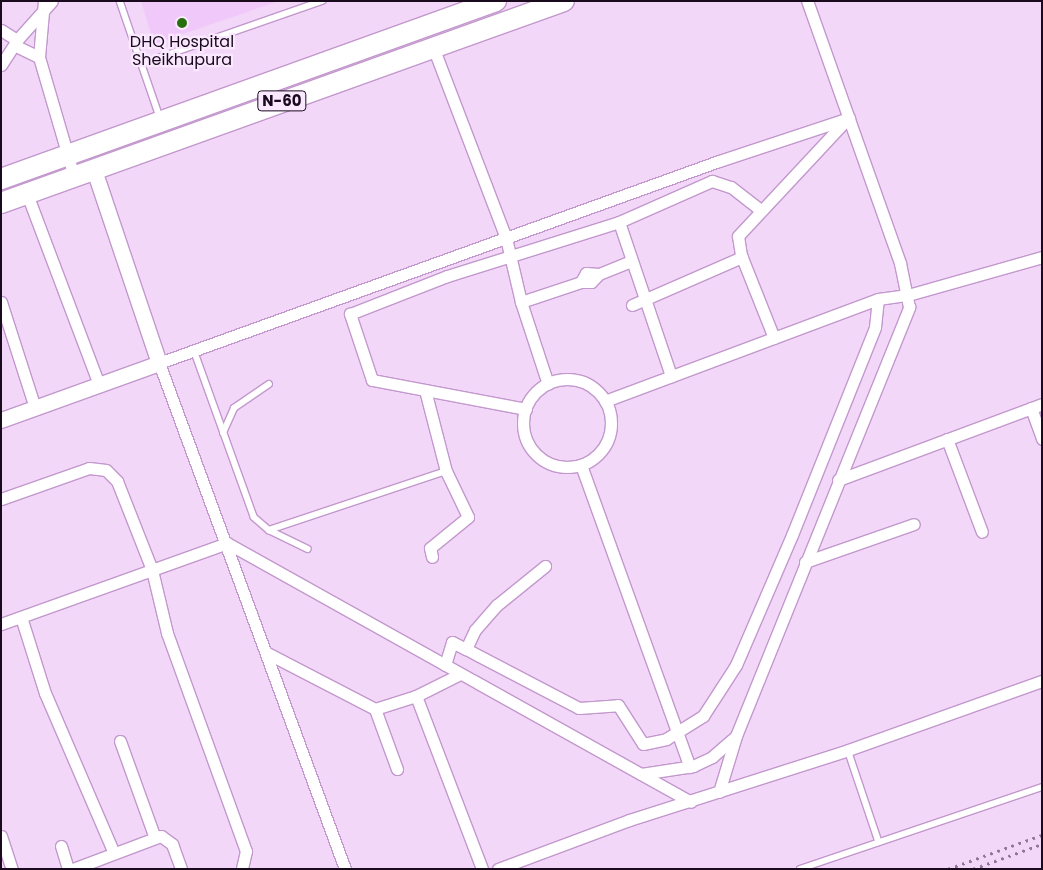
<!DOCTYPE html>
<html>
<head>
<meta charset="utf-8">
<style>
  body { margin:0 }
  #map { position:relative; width:1043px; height:870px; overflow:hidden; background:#f2d7f8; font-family:Poppins,sans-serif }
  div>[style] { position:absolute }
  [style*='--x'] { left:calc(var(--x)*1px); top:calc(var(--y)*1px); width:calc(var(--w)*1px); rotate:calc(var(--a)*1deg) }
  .built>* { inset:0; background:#f0c8fa }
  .roads { filter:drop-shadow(1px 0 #c398cd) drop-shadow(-1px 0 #c398cd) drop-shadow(0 1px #c398cd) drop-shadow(0 -1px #c398cd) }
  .lane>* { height:5.5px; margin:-2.75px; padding:0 2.75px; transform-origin:2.75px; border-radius:2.75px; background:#fff }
  .street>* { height:11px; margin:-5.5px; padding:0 5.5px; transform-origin:5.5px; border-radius:5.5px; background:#fff }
  .street>.ring { margin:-5.5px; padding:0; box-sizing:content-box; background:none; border:11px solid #fff; border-radius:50% }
  .secondary>* { height:15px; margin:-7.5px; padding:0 7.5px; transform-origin:7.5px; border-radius:7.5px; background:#fff }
  .highway>* { height:20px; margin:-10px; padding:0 10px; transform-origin:10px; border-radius:10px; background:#fff }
  .rail>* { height:3px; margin-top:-1.5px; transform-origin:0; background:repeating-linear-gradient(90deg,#8f7994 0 2.5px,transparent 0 7.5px) }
  .dots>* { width:14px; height:14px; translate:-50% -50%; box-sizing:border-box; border:2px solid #fae8fe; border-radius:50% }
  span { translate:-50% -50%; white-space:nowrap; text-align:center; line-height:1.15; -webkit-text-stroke:4.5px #fae8fe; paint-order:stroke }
  .shield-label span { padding:1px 4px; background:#fae8fe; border:1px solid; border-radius:4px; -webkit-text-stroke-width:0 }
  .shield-label { font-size:15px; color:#1a0a1e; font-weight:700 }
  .poi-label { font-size:16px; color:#1a0a1e }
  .frame { position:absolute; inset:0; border:2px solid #1a0a1e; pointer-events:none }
</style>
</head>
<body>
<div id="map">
  <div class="built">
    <div style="clip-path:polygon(141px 1px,279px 1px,154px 44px)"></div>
  </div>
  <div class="roads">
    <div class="lane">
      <div style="--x:120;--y:1;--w:123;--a:71"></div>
      <div style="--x:141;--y:64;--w:192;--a:-19.2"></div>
      <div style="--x:194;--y:350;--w:177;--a:70.2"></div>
      <div style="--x:254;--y:517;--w:20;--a:41"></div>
      <div style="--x:269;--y:530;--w:43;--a:26"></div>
      <div style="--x:223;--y:433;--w:27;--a:-66"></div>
      <div style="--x:234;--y:408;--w:42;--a:-34.4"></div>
      <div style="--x:269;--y:530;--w:187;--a:-18.4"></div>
      <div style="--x:848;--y:750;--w:97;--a:71.4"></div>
      <div style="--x:800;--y:869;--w:256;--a:-18.7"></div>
    </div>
    <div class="street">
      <div style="--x:44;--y:1;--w:56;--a:95.1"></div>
      <div style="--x:39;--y:57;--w:125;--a:73.7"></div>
      <div style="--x:1;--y:30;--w:19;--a:32"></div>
      <div style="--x:14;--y:45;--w:28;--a:26"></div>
      <div style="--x:433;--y:47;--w:204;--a:69.1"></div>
      <div style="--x:506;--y:238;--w:66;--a:76.8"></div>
      <div style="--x:521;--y:302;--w:86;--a:71.8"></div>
      <div style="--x:1;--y:65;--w:30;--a:-57"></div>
      <div style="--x:17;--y:40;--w:52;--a:-48.1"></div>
      <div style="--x:27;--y:194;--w:204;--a:69.3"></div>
      <div style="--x:619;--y:222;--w:163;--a:71.3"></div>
      <div style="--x:581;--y:282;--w:10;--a:-61"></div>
      <div style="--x:586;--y:273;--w:13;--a:4"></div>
      <div style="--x:599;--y:274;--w:35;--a:-22"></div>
      <div style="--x:1;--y:302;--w:111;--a:72.2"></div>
      <div style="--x:521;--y:302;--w:63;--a:-18.4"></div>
      <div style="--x:581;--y:282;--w:10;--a:0"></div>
      <div style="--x:591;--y:282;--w:11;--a:-45"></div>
      <div style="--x:632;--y:305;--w:120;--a:-23.6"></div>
      <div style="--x:774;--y:338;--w:89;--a:-111.7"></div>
      <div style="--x:741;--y:255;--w:19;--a:-99"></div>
      <div style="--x:738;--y:236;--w:160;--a:-47"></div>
      <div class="ring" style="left:523px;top:379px;width:77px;height:77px"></div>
      <div style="--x:425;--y:390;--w:84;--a:75.5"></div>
      <div style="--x:446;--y:471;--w:51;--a:64.4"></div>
      <div style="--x:468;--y:517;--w:49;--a:140.8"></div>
      <div style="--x:430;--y:548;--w:9;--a:77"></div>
      <div style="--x:605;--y:401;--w:291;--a:-20.5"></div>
      <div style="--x:878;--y:299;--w:30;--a:-8"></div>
      <div style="--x:908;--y:295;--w:139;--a:-15.8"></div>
      <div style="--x:1031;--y:408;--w:33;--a:70"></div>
      <div style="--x:526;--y:409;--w:157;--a:-169.3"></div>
      <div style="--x:372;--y:380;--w:70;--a:-108.4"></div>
      <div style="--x:350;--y:314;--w:104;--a:-21.4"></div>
      <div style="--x:447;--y:276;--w:180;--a:-17.4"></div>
      <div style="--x:619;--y:222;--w:102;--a:-23.8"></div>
      <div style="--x:712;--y:181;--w:20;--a:18"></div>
      <div style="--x:731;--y:187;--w:36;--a:38"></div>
      <div style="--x:947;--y:439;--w:99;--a:69.4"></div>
      <div style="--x:581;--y:465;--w:321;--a:70.2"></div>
      <div style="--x:838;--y:480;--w:218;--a:-20.4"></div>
      <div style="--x:1;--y:499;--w:93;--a:-19.4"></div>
      <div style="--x:89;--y:468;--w:17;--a:7"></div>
      <div style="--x:106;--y:470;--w:16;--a:45"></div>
      <div style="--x:117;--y:481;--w:96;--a:68.5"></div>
      <div style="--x:152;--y:570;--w:65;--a:76.6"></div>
      <div style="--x:167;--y:633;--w:232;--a:70.1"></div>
      <div style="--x:246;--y:851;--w:18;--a:103"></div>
      <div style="--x:805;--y:562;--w:115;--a:-19.2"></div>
      <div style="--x:21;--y:617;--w:80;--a:72.5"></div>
      <div style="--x:45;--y:693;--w:174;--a:66.7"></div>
      <div style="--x:1;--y:624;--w:240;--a:-19.7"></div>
      <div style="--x:227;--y:543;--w:531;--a:29.17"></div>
      <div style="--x:466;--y:649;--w:127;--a:27.6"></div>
      <div style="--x:579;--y:708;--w:39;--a:-4"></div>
      <div style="--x:618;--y:705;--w:46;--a:57.3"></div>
      <div style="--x:643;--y:744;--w:24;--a:-12"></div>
      <div style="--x:666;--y:739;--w:44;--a:-31.9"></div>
      <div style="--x:703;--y:716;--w:61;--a:-57.1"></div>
      <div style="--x:736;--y:665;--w:142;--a:-66.7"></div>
      <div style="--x:792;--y:535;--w:224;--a:-68.2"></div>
      <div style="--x:875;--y:327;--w:28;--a:-84"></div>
      <div style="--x:267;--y:653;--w:122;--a:27.4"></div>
      <div style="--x:375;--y:709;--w:43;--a:-17.6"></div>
      <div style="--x:416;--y:696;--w:49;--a:-26.6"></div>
      <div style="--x:445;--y:665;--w:24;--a:-73"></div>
      <div style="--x:452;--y:642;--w:16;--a:27"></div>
      <div style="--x:466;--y:649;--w:21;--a:-65"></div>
      <div style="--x:475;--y:630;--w:33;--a:-49"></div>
      <div style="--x:497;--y:605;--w:62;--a:-39.1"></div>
      <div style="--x:416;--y:696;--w:185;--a:69.1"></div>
      <div style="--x:375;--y:709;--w:64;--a:69.9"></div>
      <div style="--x:120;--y:741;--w:103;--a:70.2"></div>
      <div style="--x:641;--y:774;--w:53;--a:-8.7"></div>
      <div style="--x:693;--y:766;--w:21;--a:-25"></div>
      <div style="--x:712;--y:757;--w:30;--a:-41"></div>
      <div style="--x:719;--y:792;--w:59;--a:-73.1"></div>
      <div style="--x:736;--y:736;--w:463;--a:-68"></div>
      <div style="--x:909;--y:307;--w:45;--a:-101.6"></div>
      <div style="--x:900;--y:263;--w:278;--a:-109.5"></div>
      <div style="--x:1;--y:836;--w:35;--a:72"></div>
      <div style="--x:61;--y:846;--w:24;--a:73"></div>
      <div style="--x:73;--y:869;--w:94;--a:-20.6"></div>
      <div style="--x:161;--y:836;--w:14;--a:36"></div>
      <div style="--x:172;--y:844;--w:27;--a:70"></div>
      <div style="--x:345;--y:869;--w:539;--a:-110.18"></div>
      <div style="--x:159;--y:363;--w:595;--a:-19.84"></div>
      <div style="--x:719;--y:161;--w:137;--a:-18.3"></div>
      <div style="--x:498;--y:869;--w:140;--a:-20.5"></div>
      <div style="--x:629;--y:820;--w:230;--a:-17.7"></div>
      <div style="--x:848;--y:750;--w:206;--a:-19.6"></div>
    </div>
    <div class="secondary">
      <div style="--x:1;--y:420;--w:168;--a:-19.8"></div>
      <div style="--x:159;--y:363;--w:204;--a:-108.6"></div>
    </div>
    <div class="highway">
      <div style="--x:1;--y:179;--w:526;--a:-19.78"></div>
      <div style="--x:1;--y:203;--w:598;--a:-19.74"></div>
    </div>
  </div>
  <div class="rail">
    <div style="--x:948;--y:869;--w:100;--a:-19.9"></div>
    <div style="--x:973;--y:869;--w:73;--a:-19.9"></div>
  </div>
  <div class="dots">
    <div style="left:182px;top:23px;background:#266e0e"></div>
  </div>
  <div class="shield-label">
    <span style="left:282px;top:101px">N-60</span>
  </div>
  <div class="poi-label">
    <span style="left:182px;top:51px">DHQ Hospital<br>Sheikhupura</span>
  </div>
  <div class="frame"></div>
</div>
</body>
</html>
